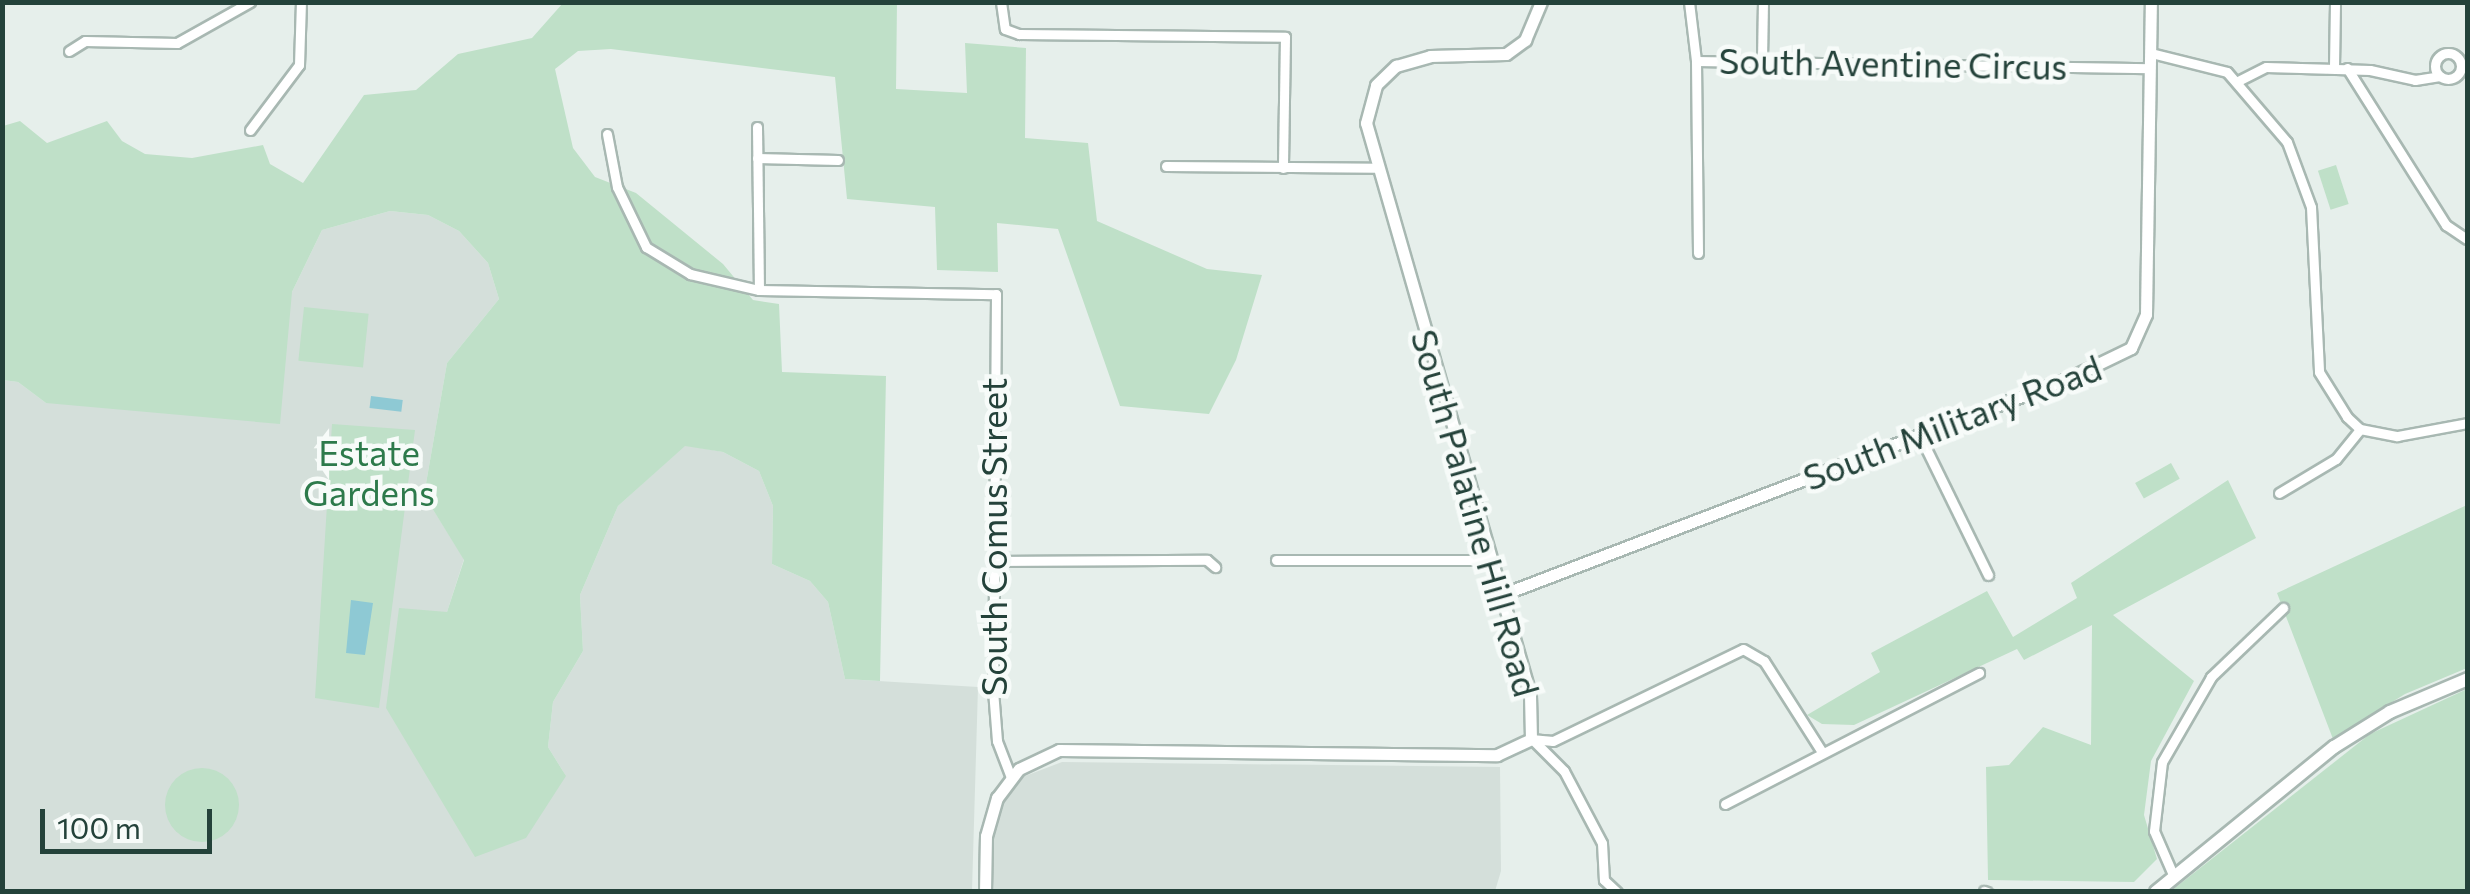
<!DOCTYPE html>
<html>
<head>
<meta charset="utf-8">
<style>
  body { margin:0 }
  #map { position:relative; width:2470px; height:894px; overflow:hidden; background:#e6efeb; font-family:Commissioner,sans-serif }
  div>[style] { position:absolute }
  [style*='--x'] { left:calc(var(--x)*1px); top:calc(var(--y)*1px); width:calc(var(--w)*1px); rotate:calc(var(--a)*1deg) }
  .built>* { inset:0; background:#d4dfda }
  .green>* { inset:0; background:#bfe0c8; transform-origin:0 0 }
  .round { border-radius:50% }
  .water>* { inset:0; background:#8ec9d4; transform-origin:0 0 }
  .roads { filter:drop-shadow(2px 0 #a8b8b2) drop-shadow(-2px 0 #a8b8b2) drop-shadow(0 2px #a8b8b2) drop-shadow(0 -2px #a8b8b2) }
  .minor>* { height:9px; margin:-4.5px; padding:0 4.5px; transform-origin:4.5px; border-radius:4.5px; background:#fff }
  .minor>.ring { margin:-4.5px; padding:0; box-sizing:content-box; background:none; border:9px solid #fff; border-radius:50% }
  .tertiary>* { height:11px; margin:-5.5px; padding:0 5.5px; transform-origin:5.5px; border-radius:5.5px; background:#fff }
  .secondary>* { height:12px; margin:-6px; padding:0 6px; transform-origin:6px; border-radius:6px; background:#fff }
  span { translate:-50% -50%; white-space:nowrap; text-align:center; line-height:1.15; -webkit-text-stroke:9px #f7fbf9; paint-order:stroke }
  .street-label { font-size:35px; color:#24423a }
  .park-label { font-size:35px; color:#2d7a4b }
  .frame { position:absolute; inset:0; border:5px solid #24423a; pointer-events:none }
  .scale { position:absolute; left:40px; top:809px; width:172px; height:45px; box-sizing:border-box; border:5px solid #24423a; border-top:0; padding-left:12px; font-size:30px; line-height:35px; white-space:nowrap; color:#24423a; -webkit-text-stroke:8px #f7fbf9; paint-order:stroke }
</style>
</head>
<body>
<div id="map">
  <div class="built">
    <div style="clip-path:polygon(390px 211px,428px 215px,459px 231px,488px 263px,499px 299px,447px 363px,424px 495px,464px 559px,447px 612px,566px 776px,548px 747px,553px 702px,583px 651px,580px 595px,618px 506px,685px 445px,723px 452px,759px 471px,773px 506px,772px 564px,810px 581px,828px 602px,845px 679px,978px 687px,972px 891px,3px 892px,3px 380px,18px 382px,46px 403px,292px 292px,322px 230px)"></div>
    <div style="clip-path:polygon(1062px 762px,1500px 767px,1501px 871px,1495px 891px,992px 892px,993px 832px,1005px 795px,1020px 778px)"></div>
  </div>
  <div class="green">
    <div style="clip-path:polygon(563px 3px,897px 3px,896px 89px,967px 93px,965px 43px,1026px 48px,1025px 138px,1088px 143px,1097px 221px,1207px 269px,1262px 275px,1236px 360px,1209px 414px,1120px 406px,1058px 229px,997px 223px,998px 272px,937px 270px,935px 207px,847px 199px,835px 77px,611px 49px,578px 51px,555px 69px,573px 148px,595px 177px,636px 193px,723px 264px,753px 300px,779px 304px,782px 372px,886px 376px,880px 681px,845px 679px,828px 602px,810px 581px,772px 564px,773px 506px,759px 471px,723px 452px,685px 446px,618px 506px,580px 595px,583px 651px,553px 702px,548px 747px,566px 776px,526px 838px,475px 857px,386px 708px,399px 608px,447px 612px,464px 560px,424px 495px,447px 363px,499px 299px,488px 263px,459px 231px,428px 215px,390px 211px,322px 230px,292px 292px,280px 424px,46px 403px,18px 382px,3px 380px,3px 126px,20px 121px,47px 143px,107px 121px,122px 141px,145px 154px,192px 158px,263px 145px,270px 164px,303px 183px,364px 95px,416px 90px,458px 54px,532px 38px)"></div>
    <div style="left:2336px;top:165px;width:41px;height:19px;rotate:72deg"></div>
    <div style="left:304px;top:307px;width:65px;height:54px;rotate:6deg"></div>
    <div style="clip-path:polygon(332px 424px,415px 430px,379px 708px,315px 698px)"></div>
    <div style="left:2171px;top:463px;width:18px;height:41px;rotate:61deg"></div>
    <div style="clip-path:polygon(2228px 480px,2256px 538px,2113px 615px,2194px 681px,2151px 761px,2144px 815px,2157px 859px,2134px 882px,1988px 880px,1986px 767px,2009px 765px,2043px 727px,2091px 745px,2092px 625px,2024px 660px,2017px 649px,1854px 725px,1822px 724px,1807px 715px,1880px 672px,1871px 653px,1987px 591px,2013px 637px,2077px 598px,2071px 583px)"></div>
    <div style="clip-path:polygon(2467px 505px,2467px 668px,2405px 694px,2333px 739px,2277px 593px)"></div>
    <div style="clip-path:polygon(2467px 689px,2467px 891px,2171px 891px,2370px 734px)"></div>
    <div class="round" style="left:165px;top:768px;width:74px;height:74px"></div>
  </div>
  <div class="water">
    <div style="left:371px;top:396px;width:32px;height:12px;rotate:7deg"></div>
    <div style="clip-path:polygon(351px 600px,373px 603px,365px 655px,346px 653px)"></div>
  </div>
  <div class="roads">
    <div class="minor">
      <div style="--x:1001;--y:2;--w:27;--a:82"></div>
      <div style="--x:1005;--y:29;--w:15;--a:20"></div>
      <div style="--x:1019;--y:34;--w:266;--a:0.6"></div>
      <div style="--x:1285;--y:37;--w:131;--a:90.9"></div>
      <div style="--x:1689;--y:2;--w:59;--a:83.2"></div>
      <div style="--x:1696;--y:61;--w:192;--a:89.4"></div>
      <div style="--x:69;--y:51;--w:19;--a:-32"></div>
      <div style="--x:85;--y:41;--w:92;--a:1.2"></div>
      <div style="--x:177;--y:43;--w:84;--a:-29.3"></div>
      <div class="ring" style="left:2435px;top:53px;width:17px;height:17px"></div>
      <div style="--x:2151;--y:53;--w:78;--a:14"></div>
      <div style="--x:2227;--y:72;--w:92;--a:49.4"></div>
      <div style="--x:2287;--y:142;--w:69;--a:69.7"></div>
      <div style="--x:2311;--y:207;--w:165;--a:87.2"></div>
      <div style="--x:2319;--y:372;--w:53;--a:58.1"></div>
      <div style="--x:2347;--y:417;--w:18;--a:43"></div>
      <div style="--x:2360;--y:429;--w:38;--a:11"></div>
      <div style="--x:2397;--y:436;--w:72;--a:-10.4"></div>
      <div style="--x:1762;--y:59;--w:57;--a:-89"></div>
      <div style="--x:1696;--y:61;--w:454;--a:0.9"></div>
      <div style="--x:2334;--y:67;--w:65;--a:-89.1"></div>
      <div style="--x:2347;--y:68;--w:186;--a:57.8"></div>
      <div style="--x:2446;--y:225;--w:25;--a:34"></div>
      <div style="--x:2238;--y:81;--w:31;--a:-27"></div>
      <div style="--x:2266;--y:67;--w:104;--a:1.7"></div>
      <div style="--x:2370;--y:70;--w:46;--a:12.5"></div>
      <div style="--x:2415;--y:80;--w:25;--a:-9"></div>
      <div style="--x:757;--y:127;--w:163;--a:89.3"></div>
      <div style="--x:250;--y:130;--w:81;--a:-53"></div>
      <div style="--x:299;--y:65;--w:63;--a:-88.2"></div>
      <div style="--x:607;--y:134;--w:54;--a:79.3"></div>
      <div style="--x:617;--y:187;--w:67;--a:64.2"></div>
      <div style="--x:646;--y:247;--w:52;--a:31.5"></div>
      <div style="--x:690;--y:274;--w:71;--a:13.1"></div>
      <div style="--x:759;--y:290;--w:237;--a:1"></div>
      <div style="--x:996;--y:294;--w:396;--a:90.4"></div>
      <div style="--x:993;--y:690;--w:51;--a:85.5"></div>
      <div style="--x:997;--y:741;--w:39;--a:69"></div>
      <div style="--x:757;--y:158;--w:81;--a:1.4"></div>
      <div style="--x:1166;--y:166;--w:210;--a:0.5"></div>
      <div style="--x:1919;--y:434;--w:157;--a:63.9"></div>
      <div style="--x:2279;--y:493;--w:66;--a:-30.8"></div>
      <div style="--x:2336;--y:459;--w:38;--a:-51"></div>
      <div style="--x:1276;--y:560;--w:214;--a:0"></div>
      <div style="--x:992;--y:561;--w:215;--a:-0.3"></div>
      <div style="--x:1207;--y:560;--w:11;--a:41"></div>
      <div style="--x:1531;--y:739;--w:22;--a:5"></div>
      <div style="--x:1553;--y:741;--w:211;--a:-25.8"></div>
      <div style="--x:1743;--y:649;--w:24;--a:30"></div>
      <div style="--x:1764;--y:661;--w:108;--a:57.5"></div>
      <div style="--x:1534;--y:741;--w:42;--a:45"></div>
      <div style="--x:1564;--y:771;--w:81;--a:62.2"></div>
      <div style="--x:1602;--y:843;--w:37;--a:87"></div>
      <div style="--x:1604;--y:880;--w:18;--a:43"></div>
      <div style="--x:1725;--y:804;--w:286;--a:-27.3"></div>
      <div style="--x:2174;--y:877;--w:50;--a:-113.5"></div>
      <div style="--x:2154;--y:831;--w:69;--a:-83.4"></div>
      <div style="--x:2162;--y:762;--w:98;--a:-60"></div>
      <div style="--x:2211;--y:677;--w:100;--a:-43.8"></div>
      <div style="--x:1984;--y:891;--w:3;--a:18"></div>
    </div>
    <div class="tertiary">
      <div style="--x:1501;--y:595;--w:608;--a:-20.91"></div>
      <div style="--x:2069;--y:378;--w:69;--a:-25.8"></div>
      <div style="--x:2131;--y:348;--w:37;--a:-66"></div>
      <div style="--x:2146;--y:314;--w:312;--a:-89.1"></div>
      <div style="--x:985;--y:892;--w:56;--a:-89"></div>
      <div style="--x:986;--y:836;--w:40;--a:-74"></div>
      <div style="--x:997;--y:798;--w:36;--a:-53"></div>
      <div style="--x:1019;--y:769;--w:44;--a:-25.4"></div>
      <div style="--x:1059;--y:750;--w:438;--a:0.7"></div>
      <div style="--x:1497;--y:755;--w:38;--a:-25"></div>
      <div style="--x:1531;--y:739;--w:45;--a:-91.3"></div>
      <div style="--x:1530;--y:694;--w:594;--a:-106.02"></div>
      <div style="--x:1366;--y:123;--w:39;--a:-75"></div>
      <div style="--x:1376;--y:85;--w:28;--a:-44"></div>
      <div style="--x:1396;--y:66;--w:35;--a:-16"></div>
      <div style="--x:1430;--y:56;--w:76;--a:-1.5"></div>
      <div style="--x:1506;--y:54;--w:24;--a:-36"></div>
      <div style="--x:1525;--y:40;--w:41;--a:-67.2"></div>
    </div>
    <div class="secondary">
      <div style="--x:2156;--y:892;--w:230;--a:-39.2"></div>
      <div style="--x:2334;--y:747;--w:66;--a:-32"></div>
      <div style="--x:2390;--y:712;--w:85;--a:-22.9"></div>
    </div>
  </div>
  <div class="street-label">
    <span style="left:1893px;top:63px;rotate:1deg">South Aventine Circus</span>
    <span style="left:1952px;top:422px;rotate:-21deg">South Military Road</span>
    <span style="left:1476px;top:513px;rotate:74deg">South Palatine Hill Road</span>
    <span style="left:993px;top:537px;rotate:-90deg">South Comus Street</span>
  </div>
  <div class="park-label">
    <span style="left:369px;top:472px">Estate<br>Gardens</span>
  </div>
  <div class="frame"></div>
  <div class="scale">100 m</div>
</div>
</body>
</html>
